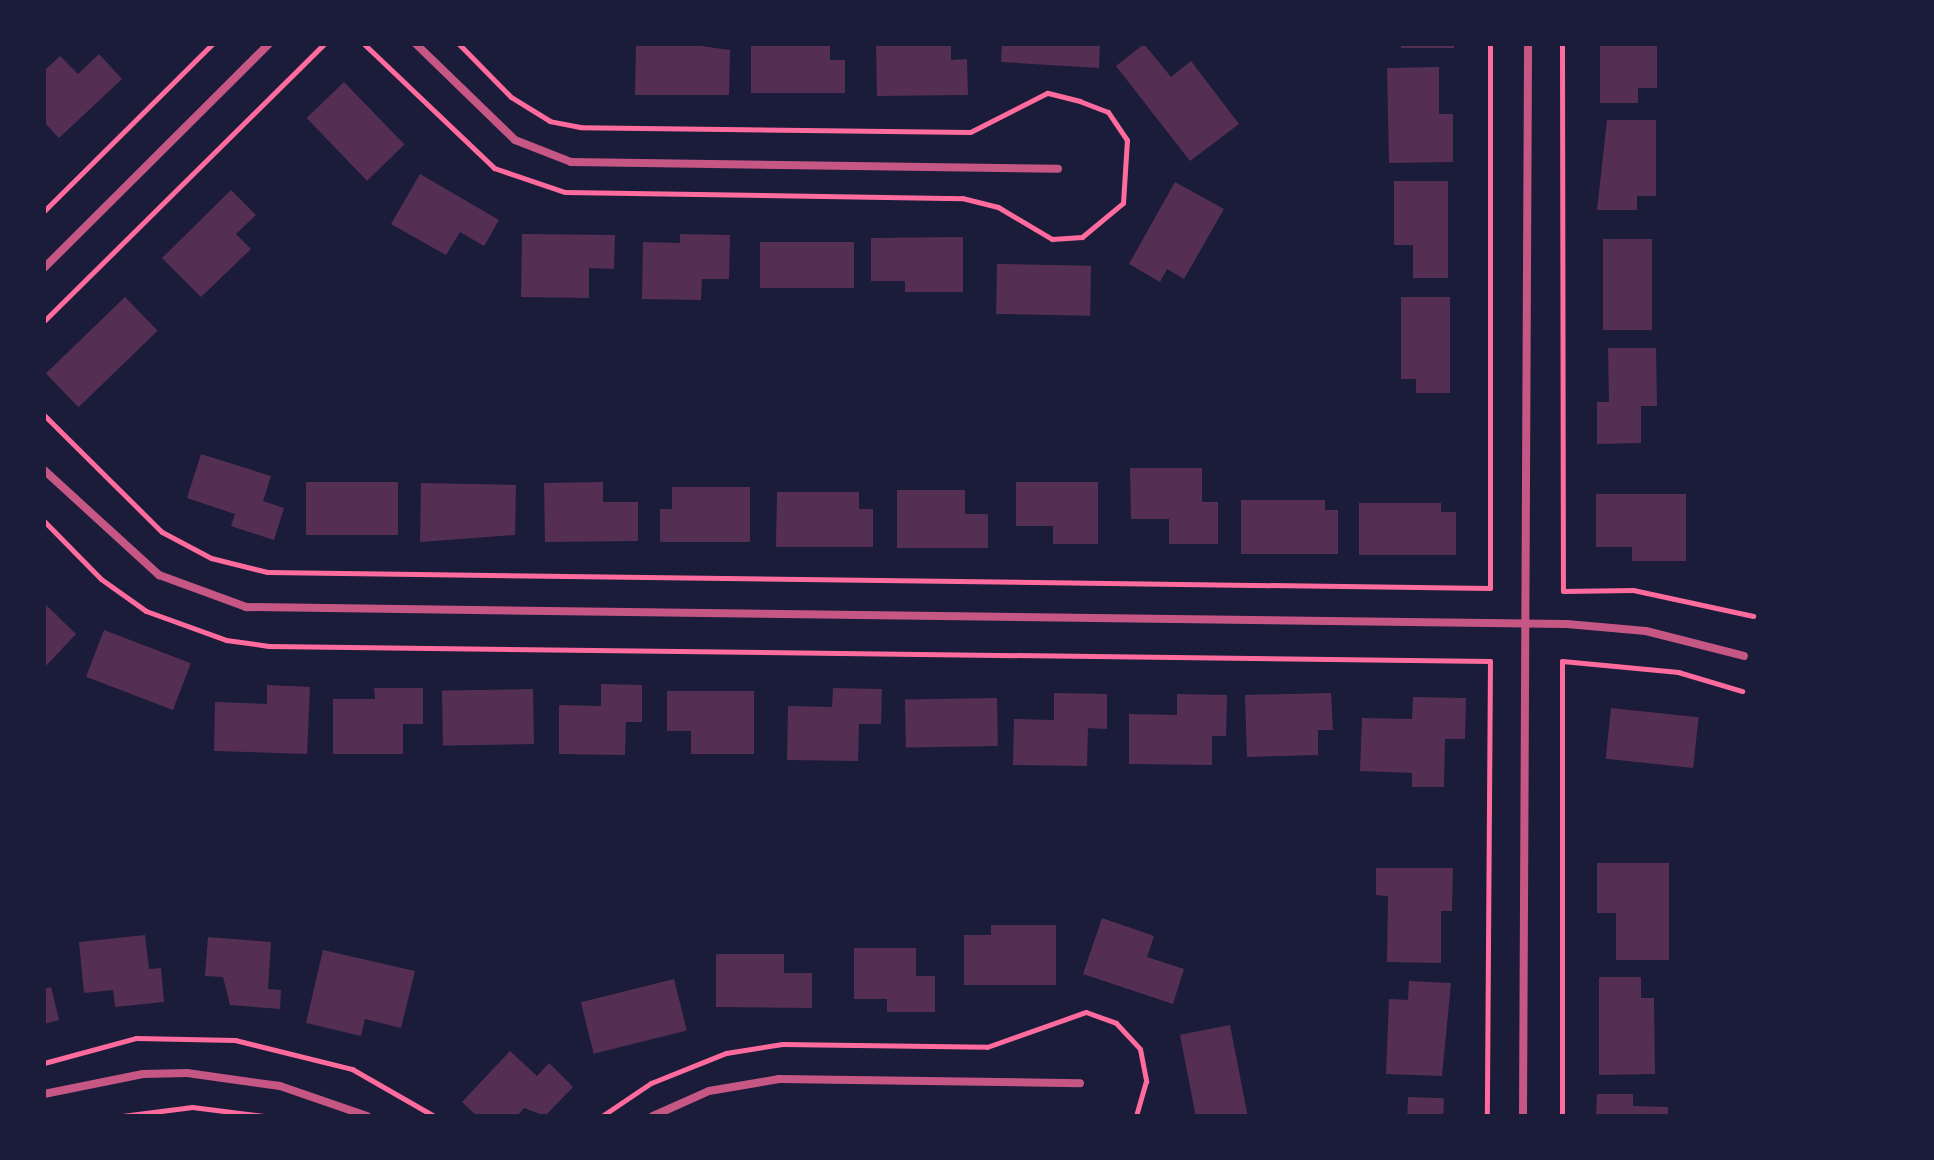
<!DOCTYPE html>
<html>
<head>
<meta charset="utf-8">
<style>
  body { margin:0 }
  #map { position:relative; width:1934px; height:1160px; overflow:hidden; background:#1b1b3a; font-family:"Asap Condensed",sans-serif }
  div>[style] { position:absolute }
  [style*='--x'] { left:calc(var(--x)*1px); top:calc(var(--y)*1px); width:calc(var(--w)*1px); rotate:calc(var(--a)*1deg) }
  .building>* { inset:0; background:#542f53; transform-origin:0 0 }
  .path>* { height:5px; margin:-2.5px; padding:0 2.5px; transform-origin:2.5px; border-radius:2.5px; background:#ff6b9d }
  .minor>* { height:8px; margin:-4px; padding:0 4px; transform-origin:4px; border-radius:4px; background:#c65784 }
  span { translate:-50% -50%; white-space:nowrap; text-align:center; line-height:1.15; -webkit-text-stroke:8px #1b1b3a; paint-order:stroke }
  .frame { position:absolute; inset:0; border:46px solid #1b1b3a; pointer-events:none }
</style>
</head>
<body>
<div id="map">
  <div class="building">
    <div style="clip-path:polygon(686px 44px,730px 50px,729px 95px,635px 95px,636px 45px)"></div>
    <div style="clip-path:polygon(751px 44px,830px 44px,830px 60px,845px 60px,845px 93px,751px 93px)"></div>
    <div style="clip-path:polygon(876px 44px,951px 44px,951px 60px,967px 59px,968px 95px,877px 96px)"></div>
    <div style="clip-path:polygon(1002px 44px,1100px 44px,1099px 68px,1001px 62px)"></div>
    <div style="clip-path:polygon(1144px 44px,1171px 77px,1191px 61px,1239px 124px,1190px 161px,1116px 66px)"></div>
    <div style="left:1401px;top:44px;width:53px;height:4px"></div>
    <div style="clip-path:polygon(1600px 44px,1657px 44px,1657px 88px,1638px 88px,1638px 103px,1600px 103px)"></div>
    <div style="clip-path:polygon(99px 54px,122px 79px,59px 138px,44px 122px,44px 71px,60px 56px,78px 74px)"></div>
    <div style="clip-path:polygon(1439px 67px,1439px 114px,1453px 114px,1453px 162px,1389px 163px,1387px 68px)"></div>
    <div style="left:344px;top:82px;width:87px;height:52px;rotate:46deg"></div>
    <div style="clip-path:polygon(1607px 120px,1656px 120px,1656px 196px,1637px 196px,1637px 210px,1597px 210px)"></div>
    <div style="clip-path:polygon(420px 174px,499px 220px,484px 246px,460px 232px,446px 255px,391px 224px)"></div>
    <div style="clip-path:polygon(1394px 181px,1448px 181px,1448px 278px,1413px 278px,1413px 245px,1394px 245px)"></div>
    <div style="clip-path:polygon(1175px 182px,1224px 209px,1184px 279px,1167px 269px,1160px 282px,1129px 264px)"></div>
    <div style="clip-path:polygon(231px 190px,256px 215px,236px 234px,251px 249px,201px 297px,162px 258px)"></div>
    <div style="clip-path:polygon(522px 234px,615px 235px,614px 269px,589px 268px,589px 298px,521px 297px)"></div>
    <div style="clip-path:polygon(680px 234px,730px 235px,729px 279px,702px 279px,701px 300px,642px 299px,643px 242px,680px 243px)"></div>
    <div style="clip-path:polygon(963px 237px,963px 292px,905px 292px,905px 281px,871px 281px,871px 238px)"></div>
    <div style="left:1603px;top:239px;width:49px;height:91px"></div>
    <div style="left:760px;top:242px;width:94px;height:46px"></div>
    <div style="left:997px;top:264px;width:94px;height:50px;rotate:1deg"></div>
    <div style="left:125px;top:297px;width:47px;height:110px;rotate:46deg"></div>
    <div style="clip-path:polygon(1401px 297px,1450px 297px,1450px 393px,1416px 393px,1416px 379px,1401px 379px)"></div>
    <div style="clip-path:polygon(1608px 348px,1656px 348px,1657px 406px,1641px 406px,1641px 443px,1597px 444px,1597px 402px,1609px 402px)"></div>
    <div style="clip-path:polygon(201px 454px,271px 476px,263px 501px,284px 508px,274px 540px,231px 526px,235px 514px,187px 498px)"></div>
    <div style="clip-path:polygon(1130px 468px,1202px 468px,1202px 502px,1218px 502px,1218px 544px,1169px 544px,1169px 519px,1131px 519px)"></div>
    <div style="left:306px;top:482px;width:92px;height:53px"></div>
    <div style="clip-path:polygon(603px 482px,603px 502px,638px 502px,638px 541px,545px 542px,544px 483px)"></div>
    <div style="clip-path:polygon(1016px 482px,1098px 482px,1098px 544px,1053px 544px,1053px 526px,1016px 526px)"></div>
    <div style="clip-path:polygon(421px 483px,516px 485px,515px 535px,420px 542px)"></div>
    <div style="clip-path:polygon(672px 487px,750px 487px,750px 542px,660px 542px,660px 509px,672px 509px)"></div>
    <div style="clip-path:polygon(897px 490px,965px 490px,965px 514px,988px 514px,988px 548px,897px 548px)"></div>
    <div style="clip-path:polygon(777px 492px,859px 492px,859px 509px,873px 509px,873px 547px,776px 547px)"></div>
    <div style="clip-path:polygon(1596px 494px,1686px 494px,1686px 561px,1632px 561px,1632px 547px,1596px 547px)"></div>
    <div style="clip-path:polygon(1241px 500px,1325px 500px,1325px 510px,1338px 510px,1338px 554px,1241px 554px)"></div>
    <div style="clip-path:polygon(1359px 503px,1441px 503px,1441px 512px,1456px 512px,1456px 555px,1359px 555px)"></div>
    <div style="clip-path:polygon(44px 603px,76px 634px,44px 668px)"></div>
    <div style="left:104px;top:630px;width:93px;height:50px;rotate:21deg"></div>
    <div style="clip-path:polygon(601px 684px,642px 685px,642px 722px,626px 722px,625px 755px,559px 754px,559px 705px,601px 706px)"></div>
    <div style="clip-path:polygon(267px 685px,310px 687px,307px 754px,214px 751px,215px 702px,267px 704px)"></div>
    <div style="clip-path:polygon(374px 688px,423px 688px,423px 724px,403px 724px,403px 754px,333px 754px,333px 699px,375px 699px)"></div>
    <div style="clip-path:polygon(833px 688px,882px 689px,881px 724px,859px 724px,858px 761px,787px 760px,788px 706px,832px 707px)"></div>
    <div style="left:533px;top:689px;width:55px;height:91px;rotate:89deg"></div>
    <div style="clip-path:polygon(667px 691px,754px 691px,754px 754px,691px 754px,691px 731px,667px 731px)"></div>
    <div style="clip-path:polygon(1054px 693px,1107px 694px,1107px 729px,1088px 728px,1087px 766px,1013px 765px,1014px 719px,1054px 720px)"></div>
    <div style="clip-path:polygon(1331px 693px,1333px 730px,1318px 730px,1318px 755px,1247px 757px,1245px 695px)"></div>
    <div style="clip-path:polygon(1177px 694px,1227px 695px,1226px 736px,1212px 736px,1212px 765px,1129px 764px,1129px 714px,1177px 715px)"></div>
    <div style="clip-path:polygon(1413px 697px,1466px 698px,1465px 739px,1445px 739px,1444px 787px,1412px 787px,1412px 773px,1360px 771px,1362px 718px,1412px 719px)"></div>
    <div style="left:997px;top:698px;width:48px;height:92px;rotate:89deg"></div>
    <div style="left:1611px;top:708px;width:88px;height:51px;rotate:6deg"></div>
    <div style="clip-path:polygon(1597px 863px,1669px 863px,1669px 960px,1616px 960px,1616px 913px,1597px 913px)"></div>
    <div style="clip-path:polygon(1376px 868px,1453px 868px,1452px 911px,1441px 911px,1441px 963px,1387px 962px,1388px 896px,1376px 895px)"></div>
    <div style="clip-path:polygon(1102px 918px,1154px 936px,1147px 957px,1184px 969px,1173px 1004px,1083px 974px)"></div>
    <div style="clip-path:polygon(991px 925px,1056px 925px,1056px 985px,964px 985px,964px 935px,991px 935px)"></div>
    <div style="clip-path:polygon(145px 935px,149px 969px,161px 968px,164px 1002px,115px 1007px,113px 990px,84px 993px,79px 942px)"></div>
    <div style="clip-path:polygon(208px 937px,271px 942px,268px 989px,281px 990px,280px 1009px,230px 1005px,223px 977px,205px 976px)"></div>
    <div style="clip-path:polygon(854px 948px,916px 948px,916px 976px,935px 976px,935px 1012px,887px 1012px,887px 999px,854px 999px)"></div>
    <div style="clip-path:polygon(323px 950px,415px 971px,401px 1028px,365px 1019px,361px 1036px,306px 1023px)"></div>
    <div style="clip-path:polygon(716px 954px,784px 954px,784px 973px,812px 973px,812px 1008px,716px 1007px)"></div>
    <div style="clip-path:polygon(1599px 977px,1641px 977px,1641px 998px,1654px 998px,1655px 1074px,1599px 1075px)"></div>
    <div style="left:674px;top:979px;width:53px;height:96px;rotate:76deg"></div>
    <div style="clip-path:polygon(1409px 981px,1451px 983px,1442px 1076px,1386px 1074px,1389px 999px,1408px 1000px)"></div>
    <div style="clip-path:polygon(51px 987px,59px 1020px,44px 1024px,44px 989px)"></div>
    <div style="left:1230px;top:1025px;width:93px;height:51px;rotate:79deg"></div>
    <div style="clip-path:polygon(510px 1051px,537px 1076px,549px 1063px,573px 1087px,545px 1116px,524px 1108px,517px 1116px,477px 1116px,462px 1102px)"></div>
    <div style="clip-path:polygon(1597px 1094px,1633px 1094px,1633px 1106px,1668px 1107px,1668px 1116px,1596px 1116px)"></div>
    <div style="left:1408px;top:1097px;width:36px;height:19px;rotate:2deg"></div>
  </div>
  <div class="path">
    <div style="--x:364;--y:44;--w:180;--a:43.6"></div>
    <div style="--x:494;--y:168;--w:75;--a:18.7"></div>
    <div style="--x:565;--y:192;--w:397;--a:0.9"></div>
    <div style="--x:962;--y:198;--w:37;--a:14"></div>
    <div style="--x:998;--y:207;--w:63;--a:30.7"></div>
    <div style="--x:1052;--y:239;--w:30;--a:-4"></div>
    <div style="--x:1082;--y:237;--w:53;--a:-39.7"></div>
    <div style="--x:1123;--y:203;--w:63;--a:-86.4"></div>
    <div style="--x:1127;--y:140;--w:34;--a:-124"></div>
    <div style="--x:1108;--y:112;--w:30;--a:-159"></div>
    <div style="--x:1080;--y:101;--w:34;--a:-166"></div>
    <div style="--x:1047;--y:93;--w:86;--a:153.1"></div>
    <div style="--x:970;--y:132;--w:390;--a:-179.3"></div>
    <div style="--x:580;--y:127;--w:31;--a:-169"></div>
    <div style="--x:550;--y:121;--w:46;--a:-148.4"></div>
    <div style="--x:511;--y:97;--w:74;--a:-134.5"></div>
    <div style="--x:1562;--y:44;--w:547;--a:89.9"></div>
    <div style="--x:1563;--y:591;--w:70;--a:-0.8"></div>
    <div style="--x:1633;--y:590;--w:123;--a:12.2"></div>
    <div style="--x:44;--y:211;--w:237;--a:-44.8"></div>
    <div style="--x:44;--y:321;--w:394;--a:-44.7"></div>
    <div style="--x:44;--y:415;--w:166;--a:44.8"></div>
    <div style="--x:162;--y:532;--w:55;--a:28"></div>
    <div style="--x:211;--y:558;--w:58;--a:14"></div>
    <div style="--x:267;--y:572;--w:1223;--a:0.75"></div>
    <div style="--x:1490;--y:588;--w:544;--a:-90"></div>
    <div style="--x:44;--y:521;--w:81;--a:45.5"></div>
    <div style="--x:101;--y:579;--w:55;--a:35.4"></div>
    <div style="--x:146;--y:611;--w:85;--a:19.9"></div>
    <div style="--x:226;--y:640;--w:43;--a:7.9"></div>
    <div style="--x:269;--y:646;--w:1221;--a:0.7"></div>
    <div style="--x:1490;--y:661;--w:455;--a:90.4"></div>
    <div style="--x:44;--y:1063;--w:95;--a:-15.2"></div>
    <div style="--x:136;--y:1038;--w:99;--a:1.2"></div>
    <div style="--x:235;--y:1040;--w:121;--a:13.9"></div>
    <div style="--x:352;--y:1069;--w:95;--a:29.8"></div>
    <div style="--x:122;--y:1116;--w:71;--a:-7.3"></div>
    <div style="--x:192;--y:1107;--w:73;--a:7.1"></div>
    <div style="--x:602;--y:1116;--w:59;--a:-34"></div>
    <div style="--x:651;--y:1083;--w:81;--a:-21.8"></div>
    <div style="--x:726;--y:1053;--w:57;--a:-9.1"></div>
    <div style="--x:782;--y:1044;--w:205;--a:0.8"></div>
    <div style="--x:987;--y:1047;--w:105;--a:-19.5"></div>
    <div style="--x:1086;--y:1012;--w:32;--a:20"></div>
    <div style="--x:1116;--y:1023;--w:35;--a:47"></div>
    <div style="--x:1140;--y:1049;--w:33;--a:79"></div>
    <div style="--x:1146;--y:1081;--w:36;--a:106"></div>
    <div style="--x:754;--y:1116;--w:231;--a:0"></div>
    <div style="--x:1562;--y:1116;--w:455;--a:-90"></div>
    <div style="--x:1562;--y:661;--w:117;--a:5.4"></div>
    <div style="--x:1678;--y:672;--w:67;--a:16.5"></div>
  </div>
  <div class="minor">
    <div style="--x:416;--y:44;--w:138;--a:44.1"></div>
    <div style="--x:515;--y:140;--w:60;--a:21.4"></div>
    <div style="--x:571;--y:162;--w:487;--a:0.8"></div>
    <div style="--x:44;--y:268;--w:317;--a:-44.9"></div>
    <div style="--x:44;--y:470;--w:156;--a:42.4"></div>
    <div style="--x:159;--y:575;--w:93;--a:20.2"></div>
    <div style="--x:246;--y:607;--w:1321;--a:0.74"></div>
    <div style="--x:1567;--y:624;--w:79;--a:5.1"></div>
    <div style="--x:1646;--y:631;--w:101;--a:14.3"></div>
    <div style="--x:44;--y:1094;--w:101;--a:-11.4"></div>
    <div style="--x:143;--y:1074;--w:44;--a:-1.3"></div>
    <div style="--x:187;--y:1073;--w:94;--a:8"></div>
    <div style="--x:280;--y:1086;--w:92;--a:19"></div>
    <div style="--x:653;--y:1116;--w:61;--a:-24.1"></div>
    <div style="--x:709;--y:1091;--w:71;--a:-9.7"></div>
    <div style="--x:779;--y:1079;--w:301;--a:0.8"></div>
    <div style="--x:1523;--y:1116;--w:1072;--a:-89.73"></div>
  </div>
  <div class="frame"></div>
</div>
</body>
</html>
